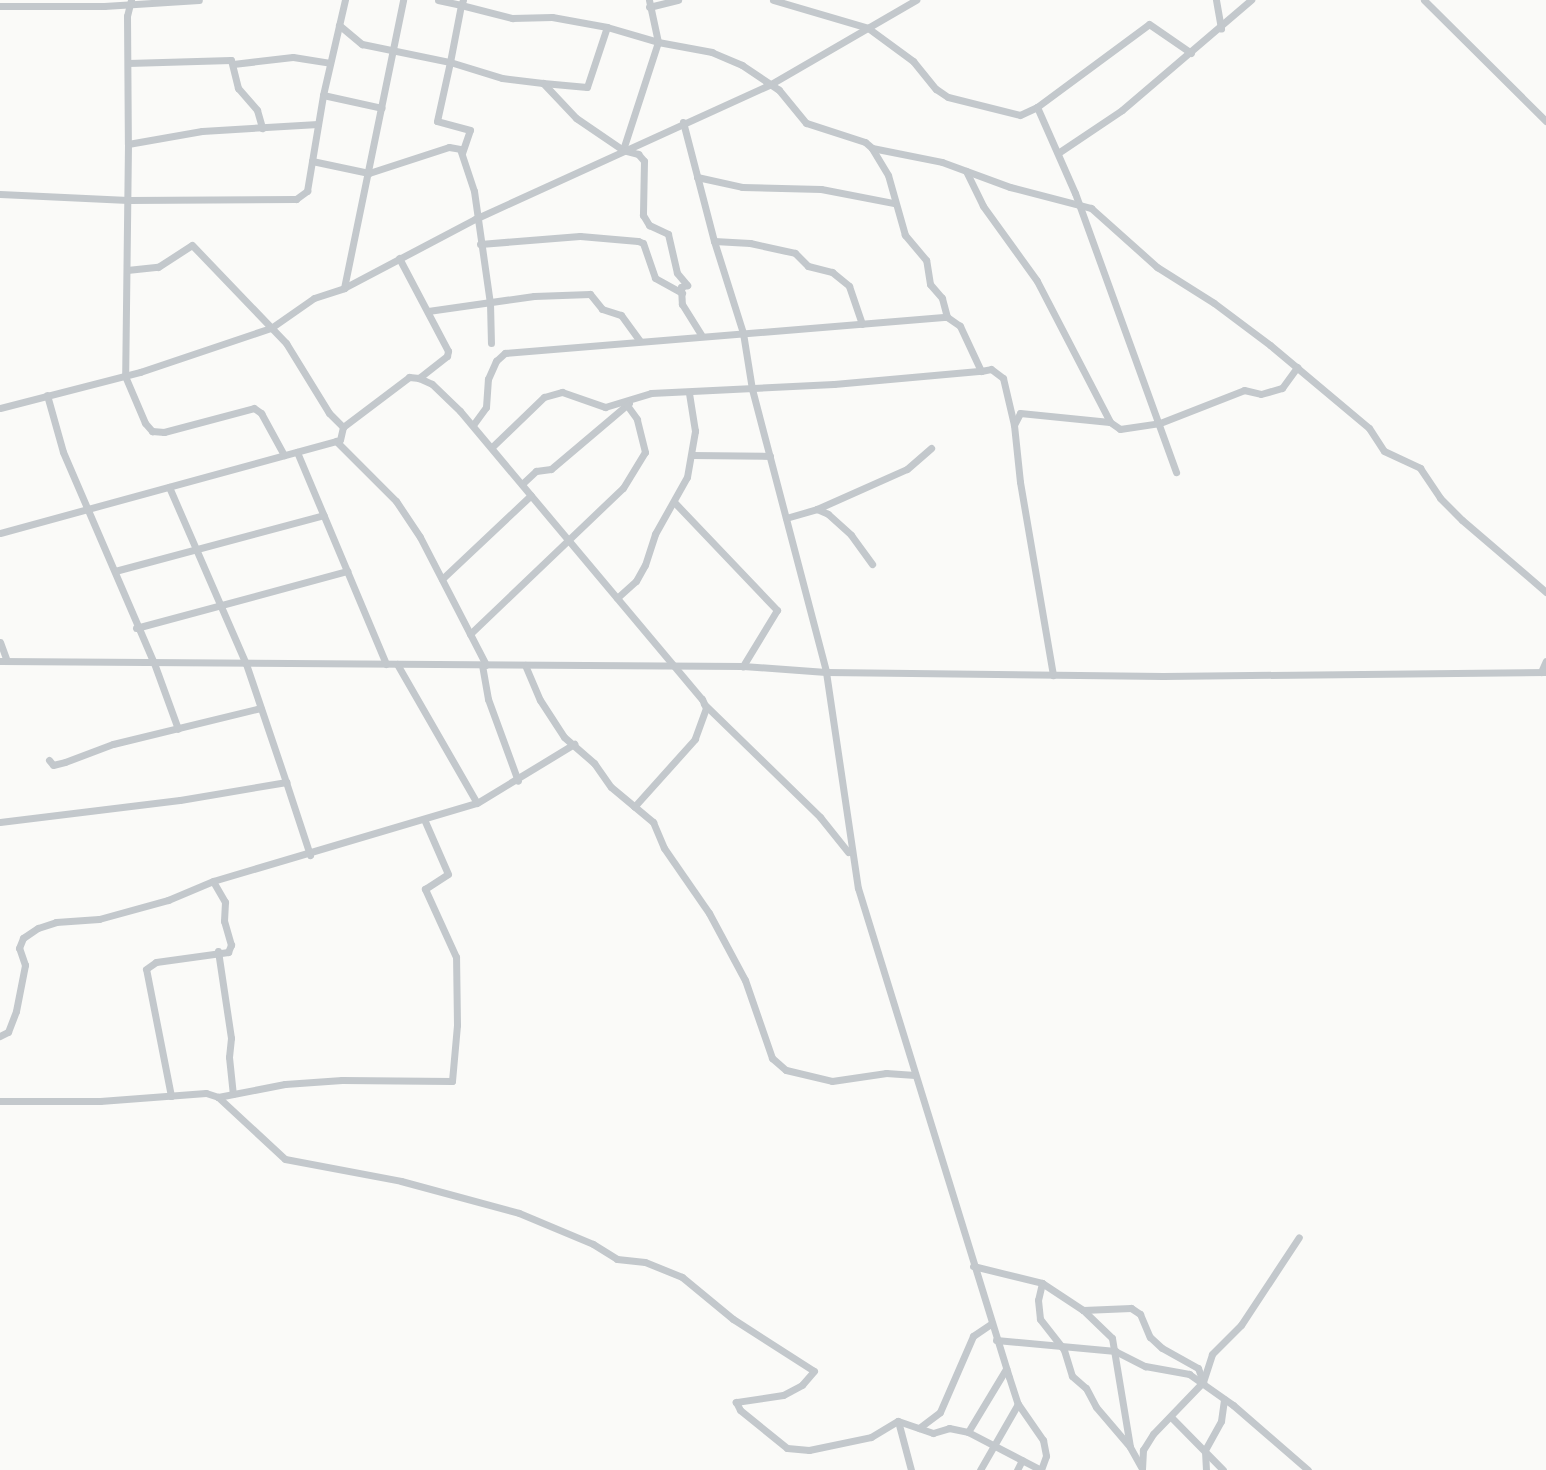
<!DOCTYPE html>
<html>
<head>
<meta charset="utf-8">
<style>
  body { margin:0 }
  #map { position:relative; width:1546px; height:1470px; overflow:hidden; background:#fafaf8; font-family:"Open Sans",sans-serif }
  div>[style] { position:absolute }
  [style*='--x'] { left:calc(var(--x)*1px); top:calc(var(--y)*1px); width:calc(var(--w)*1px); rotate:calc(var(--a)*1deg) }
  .street>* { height:7px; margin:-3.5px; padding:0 3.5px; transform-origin:3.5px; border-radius:3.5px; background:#c3c8cc }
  span { translate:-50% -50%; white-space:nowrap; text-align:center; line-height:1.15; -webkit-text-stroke:6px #fff; paint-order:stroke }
</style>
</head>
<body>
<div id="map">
  <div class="street">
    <div style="--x:131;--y:0;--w:16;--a:104"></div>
    <div style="--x:127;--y:16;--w:128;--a:89.6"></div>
    <div style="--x:128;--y:144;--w:75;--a:-10"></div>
    <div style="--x:202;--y:131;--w:116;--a:-3.5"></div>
    <div style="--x:438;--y:0;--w:24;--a:12"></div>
    <div style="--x:461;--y:5;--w:5;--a:-68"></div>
    <div style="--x:773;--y:0;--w:99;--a:16.4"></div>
    <div style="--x:868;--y:28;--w:56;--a:36.3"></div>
    <div style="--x:913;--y:61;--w:36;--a:51"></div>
    <div style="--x:936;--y:89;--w:14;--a:34"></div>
    <div style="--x:948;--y:97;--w:74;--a:14"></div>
    <div style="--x:1020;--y:115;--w:19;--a:-25"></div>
    <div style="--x:1037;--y:107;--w:94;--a:66.2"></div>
    <div style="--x:1075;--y:193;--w:297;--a:70.1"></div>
    <div style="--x:1216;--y:0;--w:29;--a:80"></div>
    <div style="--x:1424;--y:0;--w:172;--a:44.8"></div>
    <div style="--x:0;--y:6;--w:104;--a:0"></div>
    <div style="--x:104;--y:6;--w:95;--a:-3.6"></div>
    <div style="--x:649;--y:7;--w:30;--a:-14"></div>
    <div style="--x:339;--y:25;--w:30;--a:40"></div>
    <div style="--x:362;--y:44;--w:90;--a:11.6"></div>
    <div style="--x:450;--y:62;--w:58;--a:-79.1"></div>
    <div style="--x:461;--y:5;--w:53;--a:14.3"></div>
    <div style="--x:512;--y:18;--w:40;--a:-1.4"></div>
    <div style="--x:552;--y:17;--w:56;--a:10.3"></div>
    <div style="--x:607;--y:27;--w:53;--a:16.4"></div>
    <div style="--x:658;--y:42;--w:114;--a:108"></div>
    <div style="--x:623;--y:150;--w:16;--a:15"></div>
    <div style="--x:638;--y:154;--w:9;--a:49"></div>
    <div style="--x:644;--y:161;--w:54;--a:91.1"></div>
    <div style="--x:643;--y:215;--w:12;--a:59"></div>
    <div style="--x:649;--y:225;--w:21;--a:25"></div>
    <div style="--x:668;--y:234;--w:40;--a:77"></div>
    <div style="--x:677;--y:273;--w:16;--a:50"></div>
    <div style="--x:687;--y:285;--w:6;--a:162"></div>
    <div style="--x:681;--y:287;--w:17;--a:87"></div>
    <div style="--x:682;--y:304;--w:36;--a:58"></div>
    <div style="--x:128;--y:63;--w:103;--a:-1.7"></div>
    <div style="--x:231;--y:60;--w:29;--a:76"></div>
    <div style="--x:238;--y:88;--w:29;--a:49"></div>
    <div style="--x:257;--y:110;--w:19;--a:74"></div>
    <div style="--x:233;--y:64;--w:60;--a:-6.7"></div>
    <div style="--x:293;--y:57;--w:36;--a:9"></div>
    <div style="--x:543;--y:83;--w:44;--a:5.2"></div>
    <div style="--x:587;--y:87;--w:63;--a:-71.6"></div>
    <div style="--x:323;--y:95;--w:98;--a:-77"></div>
    <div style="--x:1037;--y:107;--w:139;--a:-36.5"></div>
    <div style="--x:1149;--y:24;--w:51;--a:34.6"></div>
    <div style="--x:683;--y:122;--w:123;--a:75.4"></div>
    <div style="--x:714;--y:241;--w:96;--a:72.5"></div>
    <div style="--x:743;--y:333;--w:57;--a:80.9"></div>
    <div style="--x:752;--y:389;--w:293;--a:75.3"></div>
    <div style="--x:826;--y:672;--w:218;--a:81.6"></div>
    <div style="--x:858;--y:888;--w:512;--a:72.84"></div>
    <div style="--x:1009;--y:1377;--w:28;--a:72"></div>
    <div style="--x:1018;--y:1404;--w:44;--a:55.2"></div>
    <div style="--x:1043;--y:1440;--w:16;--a:79"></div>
    <div style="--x:1046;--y:1456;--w:15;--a:110"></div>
    <div style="--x:128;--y:144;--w:232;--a:90.7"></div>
    <div style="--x:125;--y:376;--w:51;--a:66.9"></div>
    <div style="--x:145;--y:423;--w:11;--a:49"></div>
    <div style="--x:152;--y:431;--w:12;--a:5"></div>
    <div style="--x:164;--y:432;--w:93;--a:-14.9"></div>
    <div style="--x:254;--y:408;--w:9;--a:36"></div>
    <div style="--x:261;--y:413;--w:48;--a:61.3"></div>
    <div style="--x:872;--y:148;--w:71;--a:11.3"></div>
    <div style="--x:942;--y:162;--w:72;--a:20.2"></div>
    <div style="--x:1010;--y:187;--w:84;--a:14.5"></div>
    <div style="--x:1091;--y:208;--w:89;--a:41.8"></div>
    <div style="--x:1157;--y:267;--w:67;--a:32.3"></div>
    <div style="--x:1214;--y:303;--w:70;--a:36.9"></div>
    <div style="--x:1270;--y:345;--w:129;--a:40"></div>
    <div style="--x:1369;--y:428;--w:27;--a:57"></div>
    <div style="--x:1384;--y:451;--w:40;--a:25"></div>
    <div style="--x:1420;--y:468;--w:36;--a:56"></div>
    <div style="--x:1440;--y:498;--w:31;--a:45"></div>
    <div style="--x:1462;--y:520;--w:111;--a:40.6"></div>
    <div style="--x:462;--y:153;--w:24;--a:-71"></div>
    <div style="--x:470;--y:130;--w:34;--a:-165"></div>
    <div style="--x:437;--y:121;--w:60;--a:-77.6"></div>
    <div style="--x:450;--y:62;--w:54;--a:17.1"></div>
    <div style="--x:502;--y:78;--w:41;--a:7"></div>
    <div style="--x:543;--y:83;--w:48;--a:46.7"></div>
    <div style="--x:576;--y:118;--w:57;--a:34.2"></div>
    <div style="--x:1058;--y:153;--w:77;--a:-33.9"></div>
    <div style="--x:1122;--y:110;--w:170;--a:-40.5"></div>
    <div style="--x:312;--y:161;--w:58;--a:11.9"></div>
    <div style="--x:369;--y:173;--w:84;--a:-18"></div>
    <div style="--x:449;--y:147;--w:11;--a:10"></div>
    <div style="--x:460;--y:149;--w:44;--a:71.6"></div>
    <div style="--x:474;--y:191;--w:113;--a:81.9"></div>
    <div style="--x:490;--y:303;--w:40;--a:88.6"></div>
    <div style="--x:966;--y:171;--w:39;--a:64"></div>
    <div style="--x:983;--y:206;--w:92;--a:54.2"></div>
    <div style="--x:1037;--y:281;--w:159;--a:62.6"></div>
    <div style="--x:1110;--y:422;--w:12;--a:35"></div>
    <div style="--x:1120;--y:429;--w:40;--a:-8.5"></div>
    <div style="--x:1160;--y:423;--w:90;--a:-21.4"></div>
    <div style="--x:1244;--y:390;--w:17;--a:13"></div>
    <div style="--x:1261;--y:394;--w:22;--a:-16"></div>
    <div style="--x:1282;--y:388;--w:26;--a:-54"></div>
    <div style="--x:697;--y:177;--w:46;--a:12.5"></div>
    <div style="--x:742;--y:187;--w:79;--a:1.5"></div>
    <div style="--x:821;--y:189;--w:73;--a:11"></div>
    <div style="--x:0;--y:194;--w:128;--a:2.7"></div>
    <div style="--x:128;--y:200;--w:168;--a:-0.3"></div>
    <div style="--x:296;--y:199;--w:14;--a:-36"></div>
    <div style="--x:307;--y:191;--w:97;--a:-80.5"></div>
    <div style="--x:323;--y:95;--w:60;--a:12.4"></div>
    <div style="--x:714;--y:241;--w:36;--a:3"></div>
    <div style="--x:750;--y:243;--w:46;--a:12.5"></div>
    <div style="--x:795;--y:253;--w:18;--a:45"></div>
    <div style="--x:808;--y:266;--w:25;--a:14"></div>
    <div style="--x:832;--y:272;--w:22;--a:39"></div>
    <div style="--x:849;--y:286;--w:40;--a:71.1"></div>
    <div style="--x:480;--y:244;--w:100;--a:-4.6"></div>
    <div style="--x:580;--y:236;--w:58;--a:4.9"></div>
    <div style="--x:638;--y:241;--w:5;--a:22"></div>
    <div style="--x:643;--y:243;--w:37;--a:71"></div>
    <div style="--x:655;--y:278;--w:31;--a:29"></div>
    <div style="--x:399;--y:258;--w:105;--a:62.2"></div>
    <div style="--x:448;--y:351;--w:5;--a:101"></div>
    <div style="--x:447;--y:356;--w:36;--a:142"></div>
    <div style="--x:127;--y:270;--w:31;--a:-6"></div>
    <div style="--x:158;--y:267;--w:40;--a:-32.9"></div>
    <div style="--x:192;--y:245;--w:136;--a:46.2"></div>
    <div style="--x:286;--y:343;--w:82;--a:58.4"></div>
    <div style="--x:329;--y:413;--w:20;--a:45"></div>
    <div style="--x:344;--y:288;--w:148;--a:-27.8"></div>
    <div style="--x:475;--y:219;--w:325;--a:-24.5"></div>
    <div style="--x:771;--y:84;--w:168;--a:-30.1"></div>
    <div style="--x:428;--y:311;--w:107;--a:-8.1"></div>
    <div style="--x:534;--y:296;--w:56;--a:-2"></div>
    <div style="--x:590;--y:294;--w:19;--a:51"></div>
    <div style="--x:602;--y:309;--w:20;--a:18"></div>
    <div style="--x:621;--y:315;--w:32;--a:54"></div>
    <div style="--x:981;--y:371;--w:10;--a:-11"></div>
    <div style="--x:991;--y:369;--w:15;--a:37"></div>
    <div style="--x:1003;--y:378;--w:48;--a:76.8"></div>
    <div style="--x:1014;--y:425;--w:13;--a:-63"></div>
    <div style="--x:1020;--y:413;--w:90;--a:5.7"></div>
    <div style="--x:47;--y:395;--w:59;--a:74.3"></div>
    <div style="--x:63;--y:452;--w:230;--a:66.7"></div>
    <div style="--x:154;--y:663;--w:70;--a:70"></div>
    <div style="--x:0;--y:408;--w:145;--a:-14.4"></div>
    <div style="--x:140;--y:372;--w:138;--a:-18.6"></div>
    <div style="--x:271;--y:328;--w:52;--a:-34.9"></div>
    <div style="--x:314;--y:298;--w:32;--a:-18"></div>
    <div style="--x:344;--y:288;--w:294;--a:-78.4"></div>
    <div style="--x:473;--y:425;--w:22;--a:-54"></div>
    <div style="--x:486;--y:407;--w:28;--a:-86"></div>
    <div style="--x:488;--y:379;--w:20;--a:-66"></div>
    <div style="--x:496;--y:361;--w:12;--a:-42"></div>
    <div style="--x:505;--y:353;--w:443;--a:-4.7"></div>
    <div style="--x:947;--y:317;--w:20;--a:-105"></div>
    <div style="--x:942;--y:298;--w:18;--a:-131"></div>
    <div style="--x:930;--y:284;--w:24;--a:-99"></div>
    <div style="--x:926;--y:260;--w:33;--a:-130"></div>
    <div style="--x:905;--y:235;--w:62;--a:-105.8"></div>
    <div style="--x:888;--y:175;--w:31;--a:-121"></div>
    <div style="--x:872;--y:148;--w:9;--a:-139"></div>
    <div style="--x:865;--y:142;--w:62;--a:-162.1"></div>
    <div style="--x:806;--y:123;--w:43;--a:-129.3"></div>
    <div style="--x:779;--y:90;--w:45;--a:-146"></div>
    <div style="--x:742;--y:65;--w:33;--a:-157"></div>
    <div style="--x:712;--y:52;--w:55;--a:-169.5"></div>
    <div style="--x:658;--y:42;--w:43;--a:-102.1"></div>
    <div style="--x:1014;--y:425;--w:57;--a:84"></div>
    <div style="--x:1020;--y:482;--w:196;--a:80.3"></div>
    <div style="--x:336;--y:441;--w:85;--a:45"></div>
    <div style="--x:396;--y:501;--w:43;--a:56.3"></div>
    <div style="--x:420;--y:537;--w:144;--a:62.7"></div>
    <div style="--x:492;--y:447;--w:72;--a:-43.9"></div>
    <div style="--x:544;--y:397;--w:19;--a:-16"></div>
    <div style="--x:562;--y:392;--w:46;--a:19.2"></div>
    <div style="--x:605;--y:407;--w:48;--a:-16.9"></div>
    <div style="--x:651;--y:393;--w:183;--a:-2.8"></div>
    <div style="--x:834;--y:384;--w:148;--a:-5.1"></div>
    <div style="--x:981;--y:371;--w:50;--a:-115"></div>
    <div style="--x:960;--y:326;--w:16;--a:-145"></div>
    <div style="--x:297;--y:452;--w:230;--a:67.2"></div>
    <div style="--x:692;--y:455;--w:78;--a:0.7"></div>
    <div style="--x:522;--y:484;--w:19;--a:-43"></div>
    <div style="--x:536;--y:471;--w:15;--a:-8"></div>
    <div style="--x:551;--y:469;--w:102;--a:-40.2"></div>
    <div style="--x:675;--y:503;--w:148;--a:46.4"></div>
    <div style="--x:777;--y:610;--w:66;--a:121.3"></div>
    <div style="--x:817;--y:509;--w:98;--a:-24"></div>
    <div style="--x:907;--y:469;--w:32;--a:-41"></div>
    <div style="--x:786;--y:518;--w:32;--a:-16"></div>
    <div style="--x:817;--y:509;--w:12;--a:24"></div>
    <div style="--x:828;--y:514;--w:31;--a:42"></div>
    <div style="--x:851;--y:535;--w:36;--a:54"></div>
    <div style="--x:0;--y:533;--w:352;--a:-15.3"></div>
    <div style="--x:340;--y:440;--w:13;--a:-77"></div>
    <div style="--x:343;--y:427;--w:83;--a:-37.1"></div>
    <div style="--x:409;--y:377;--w:10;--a:6"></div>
    <div style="--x:419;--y:378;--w:14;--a:25"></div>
    <div style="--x:432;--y:384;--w:39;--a:44"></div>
    <div style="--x:460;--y:411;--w:376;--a:50"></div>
    <div style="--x:702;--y:699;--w:10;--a:66"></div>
    <div style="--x:706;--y:708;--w:33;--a:110"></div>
    <div style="--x:695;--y:739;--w:91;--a:131.9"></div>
    <div style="--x:115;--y:571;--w:216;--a:-15"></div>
    <div style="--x:442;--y:579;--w:122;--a:-43.3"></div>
    <div style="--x:617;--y:598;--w:25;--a:-42"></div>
    <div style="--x:636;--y:581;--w:18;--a:-61"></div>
    <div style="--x:645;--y:565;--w:33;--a:-72"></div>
    <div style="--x:655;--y:534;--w:65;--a:-60.7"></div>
    <div style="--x:687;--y:477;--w:47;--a:-80.1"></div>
    <div style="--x:695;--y:431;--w:37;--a:-99"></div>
    <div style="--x:136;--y:628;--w:219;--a:-15.1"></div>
    <div style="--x:470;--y:634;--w:211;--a:-43.7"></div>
    <div style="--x:623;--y:488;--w:42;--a:-58.6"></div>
    <div style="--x:645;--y:452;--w:34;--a:-104"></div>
    <div style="--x:637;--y:419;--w:17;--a:-126"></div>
    <div style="--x:0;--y:642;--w:20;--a:70"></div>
    <div style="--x:0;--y:661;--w:743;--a:0.39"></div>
    <div style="--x:743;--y:666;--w:83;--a:4.1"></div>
    <div style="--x:826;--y:672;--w:337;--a:0.7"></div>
    <div style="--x:1163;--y:676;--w:383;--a:-0.6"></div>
    <div style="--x:397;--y:664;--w:160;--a:60.1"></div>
    <div style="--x:482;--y:665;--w:35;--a:80"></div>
    <div style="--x:488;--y:699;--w:87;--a:69.9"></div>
    <div style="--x:525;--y:665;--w:38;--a:67"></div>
    <div style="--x:540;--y:700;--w:44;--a:57"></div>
    <div style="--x:564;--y:737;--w:40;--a:41"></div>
    <div style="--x:594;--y:763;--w:29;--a:55"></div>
    <div style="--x:611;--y:787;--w:55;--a:39.8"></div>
    <div style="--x:653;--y:822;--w:28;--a:67"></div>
    <div style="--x:664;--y:848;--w:79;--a:55.3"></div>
    <div style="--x:709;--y:913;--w:76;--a:61.8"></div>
    <div style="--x:745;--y:980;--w:83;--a:70.9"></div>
    <div style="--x:772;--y:1058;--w:18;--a:41"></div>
    <div style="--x:786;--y:1070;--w:47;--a:13.4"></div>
    <div style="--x:832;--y:1081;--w:55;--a:-8.4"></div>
    <div style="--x:886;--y:1073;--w:29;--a:4"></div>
    <div style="--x:1541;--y:672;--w:12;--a:-66"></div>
    <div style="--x:704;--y:704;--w:162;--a:44.2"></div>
    <div style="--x:820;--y:817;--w:45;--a:51.3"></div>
    <div style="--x:49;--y:760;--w:6;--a:51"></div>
    <div style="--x:53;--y:765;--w:12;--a:-14"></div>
    <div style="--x:65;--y:762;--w:51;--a:-20.6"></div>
    <div style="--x:113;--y:744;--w:152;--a:-13.7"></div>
    <div style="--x:286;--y:782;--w:77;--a:71.8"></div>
    <div style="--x:0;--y:822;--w:181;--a:-7"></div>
    <div style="--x:180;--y:800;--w:108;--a:-9.6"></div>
    <div style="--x:286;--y:782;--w:125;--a:-108.7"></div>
    <div style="--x:246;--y:664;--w:193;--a:-113.5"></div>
    <div style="--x:218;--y:951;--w:88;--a:81.5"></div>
    <div style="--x:231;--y:1038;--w:19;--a:96"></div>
    <div style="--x:229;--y:1057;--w:37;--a:84"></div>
    <div style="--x:0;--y:1036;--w:9;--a:-27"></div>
    <div style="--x:8;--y:1032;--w:22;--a:-69"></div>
    <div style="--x:16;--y:1011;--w:47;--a:-78.9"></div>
    <div style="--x:25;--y:965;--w:18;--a:-109"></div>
    <div style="--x:19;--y:948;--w:11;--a:-68"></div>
    <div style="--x:23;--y:938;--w:18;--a:-34"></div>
    <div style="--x:38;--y:928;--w:19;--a:-18"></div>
    <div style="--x:56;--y:922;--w:43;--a:-4"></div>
    <div style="--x:99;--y:919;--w:72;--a:-15.4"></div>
    <div style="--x:168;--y:900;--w:49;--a:-22.9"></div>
    <div style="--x:213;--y:881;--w:275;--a:-16.5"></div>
    <div style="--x:477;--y:803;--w:114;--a:-31.3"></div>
    <div style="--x:171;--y:1096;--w:129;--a:-101.1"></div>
    <div style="--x:146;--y:969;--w:12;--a:-35"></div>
    <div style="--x:156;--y:962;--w:73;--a:-7.9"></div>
    <div style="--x:228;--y:952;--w:8;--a:-67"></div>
    <div style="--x:231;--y:945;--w:25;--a:-106"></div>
    <div style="--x:224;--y:921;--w:19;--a:-87"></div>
    <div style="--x:225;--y:902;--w:24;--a:-120"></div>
    <div style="--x:218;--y:1097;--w:68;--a:-11"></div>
    <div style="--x:285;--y:1084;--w:57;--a:-4"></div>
    <div style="--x:342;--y:1080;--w:110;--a:0.5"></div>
    <div style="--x:452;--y:1081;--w:56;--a:-84.9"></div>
    <div style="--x:457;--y:1025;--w:68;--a:-90.8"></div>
    <div style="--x:456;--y:957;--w:75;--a:-114.5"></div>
    <div style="--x:425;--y:889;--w:27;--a:-33"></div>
    <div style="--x:448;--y:874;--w:60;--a:-113.6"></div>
    <div style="--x:0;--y:1101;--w:100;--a:0"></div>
    <div style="--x:100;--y:1101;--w:106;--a:-4.3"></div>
    <div style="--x:206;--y:1093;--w:13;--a:18"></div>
    <div style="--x:218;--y:1097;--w:91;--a:42.8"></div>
    <div style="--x:285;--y:1159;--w:118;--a:10.7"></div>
    <div style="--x:401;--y:1181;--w:122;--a:15.2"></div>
    <div style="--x:519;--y:1213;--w:80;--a:22.7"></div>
    <div style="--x:593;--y:1244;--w:28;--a:32"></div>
    <div style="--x:617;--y:1259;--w:28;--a:6"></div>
    <div style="--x:645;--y:1262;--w:40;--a:22"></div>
    <div style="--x:682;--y:1277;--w:66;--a:39.5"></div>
    <div style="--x:733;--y:1319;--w:96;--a:32.7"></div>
    <div style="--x:814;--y:1371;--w:18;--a:131"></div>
    <div style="--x:802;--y:1385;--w:21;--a:152"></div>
    <div style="--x:783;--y:1395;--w:48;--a:171.5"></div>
    <div style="--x:736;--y:1402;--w:9;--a:63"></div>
    <div style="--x:740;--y:1410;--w:60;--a:39"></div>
    <div style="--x:787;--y:1448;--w:22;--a:5"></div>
    <div style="--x:809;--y:1450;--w:63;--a:-11.8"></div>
    <div style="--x:871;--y:1437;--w:31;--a:-31"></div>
    <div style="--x:898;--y:1421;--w:37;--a:19"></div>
    <div style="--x:933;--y:1433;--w:17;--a:-17"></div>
    <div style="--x:949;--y:1428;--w:19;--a:12"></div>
    <div style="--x:968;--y:1432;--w:82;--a:27.5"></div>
    <div style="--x:973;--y:1266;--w:71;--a:13.8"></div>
    <div style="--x:1042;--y:1283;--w:49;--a:33.4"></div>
    <div style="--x:1083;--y:1310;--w:48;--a:-2.4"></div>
    <div style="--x:1131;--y:1308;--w:11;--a:34"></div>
    <div style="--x:1140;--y:1314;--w:25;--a:67"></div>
    <div style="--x:1150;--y:1337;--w:16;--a:43"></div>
    <div style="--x:1162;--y:1348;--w:41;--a:29.1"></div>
    <div style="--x:1198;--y:1368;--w:15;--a:70"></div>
    <div style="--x:1203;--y:1382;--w:72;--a:133.9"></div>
    <div style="--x:1153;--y:1434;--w:19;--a:122"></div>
    <div style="--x:1143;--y:1450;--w:20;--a:93"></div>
    <div style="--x:1042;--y:1283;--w:17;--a:103"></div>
    <div style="--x:1038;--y:1300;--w:19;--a:84"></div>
    <div style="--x:1040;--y:1319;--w:39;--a:52"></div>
    <div style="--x:1064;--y:1350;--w:27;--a:73"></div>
    <div style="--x:1072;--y:1376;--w:18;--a:41"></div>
    <div style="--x:1086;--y:1388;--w:21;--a:62"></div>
    <div style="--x:1096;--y:1407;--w:52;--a:49.6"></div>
    <div style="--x:1083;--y:1310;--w:40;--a:44"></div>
    <div style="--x:1112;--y:1338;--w:110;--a:80.6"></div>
    <div style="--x:1130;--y:1447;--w:23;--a:61"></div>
    <div style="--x:996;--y:1340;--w:120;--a:5.3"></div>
    <div style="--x:1115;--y:1351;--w:34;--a:27"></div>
    <div style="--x:1145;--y:1366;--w:45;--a:10.3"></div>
    <div style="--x:1189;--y:1374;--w:54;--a:35.2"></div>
    <div style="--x:1233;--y:1405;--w:99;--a:40.9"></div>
    <div style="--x:1203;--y:1382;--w:29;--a:-72"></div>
    <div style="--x:1212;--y:1354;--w:41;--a:-45"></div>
    <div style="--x:1241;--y:1325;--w:105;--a:-56.6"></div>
    <div style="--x:1171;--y:1417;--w:74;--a:45.5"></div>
    <div style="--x:898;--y:1421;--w:51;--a:75.1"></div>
    <div style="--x:919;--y:1428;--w:26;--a:-37"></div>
    <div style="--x:940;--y:1412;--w:83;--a:-66.5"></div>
    <div style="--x:973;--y:1336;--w:22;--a:-34"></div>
    <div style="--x:968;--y:1432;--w:74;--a:-58.9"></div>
    <div style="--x:980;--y:1470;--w:76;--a:-60.1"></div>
    <div style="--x:1017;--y:1470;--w:11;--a:-63"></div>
    <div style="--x:1206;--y:1470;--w:20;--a:-93"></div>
    <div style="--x:1205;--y:1450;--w:33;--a:-61"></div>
    <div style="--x:1221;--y:1421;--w:22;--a:-82"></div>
  </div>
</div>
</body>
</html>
